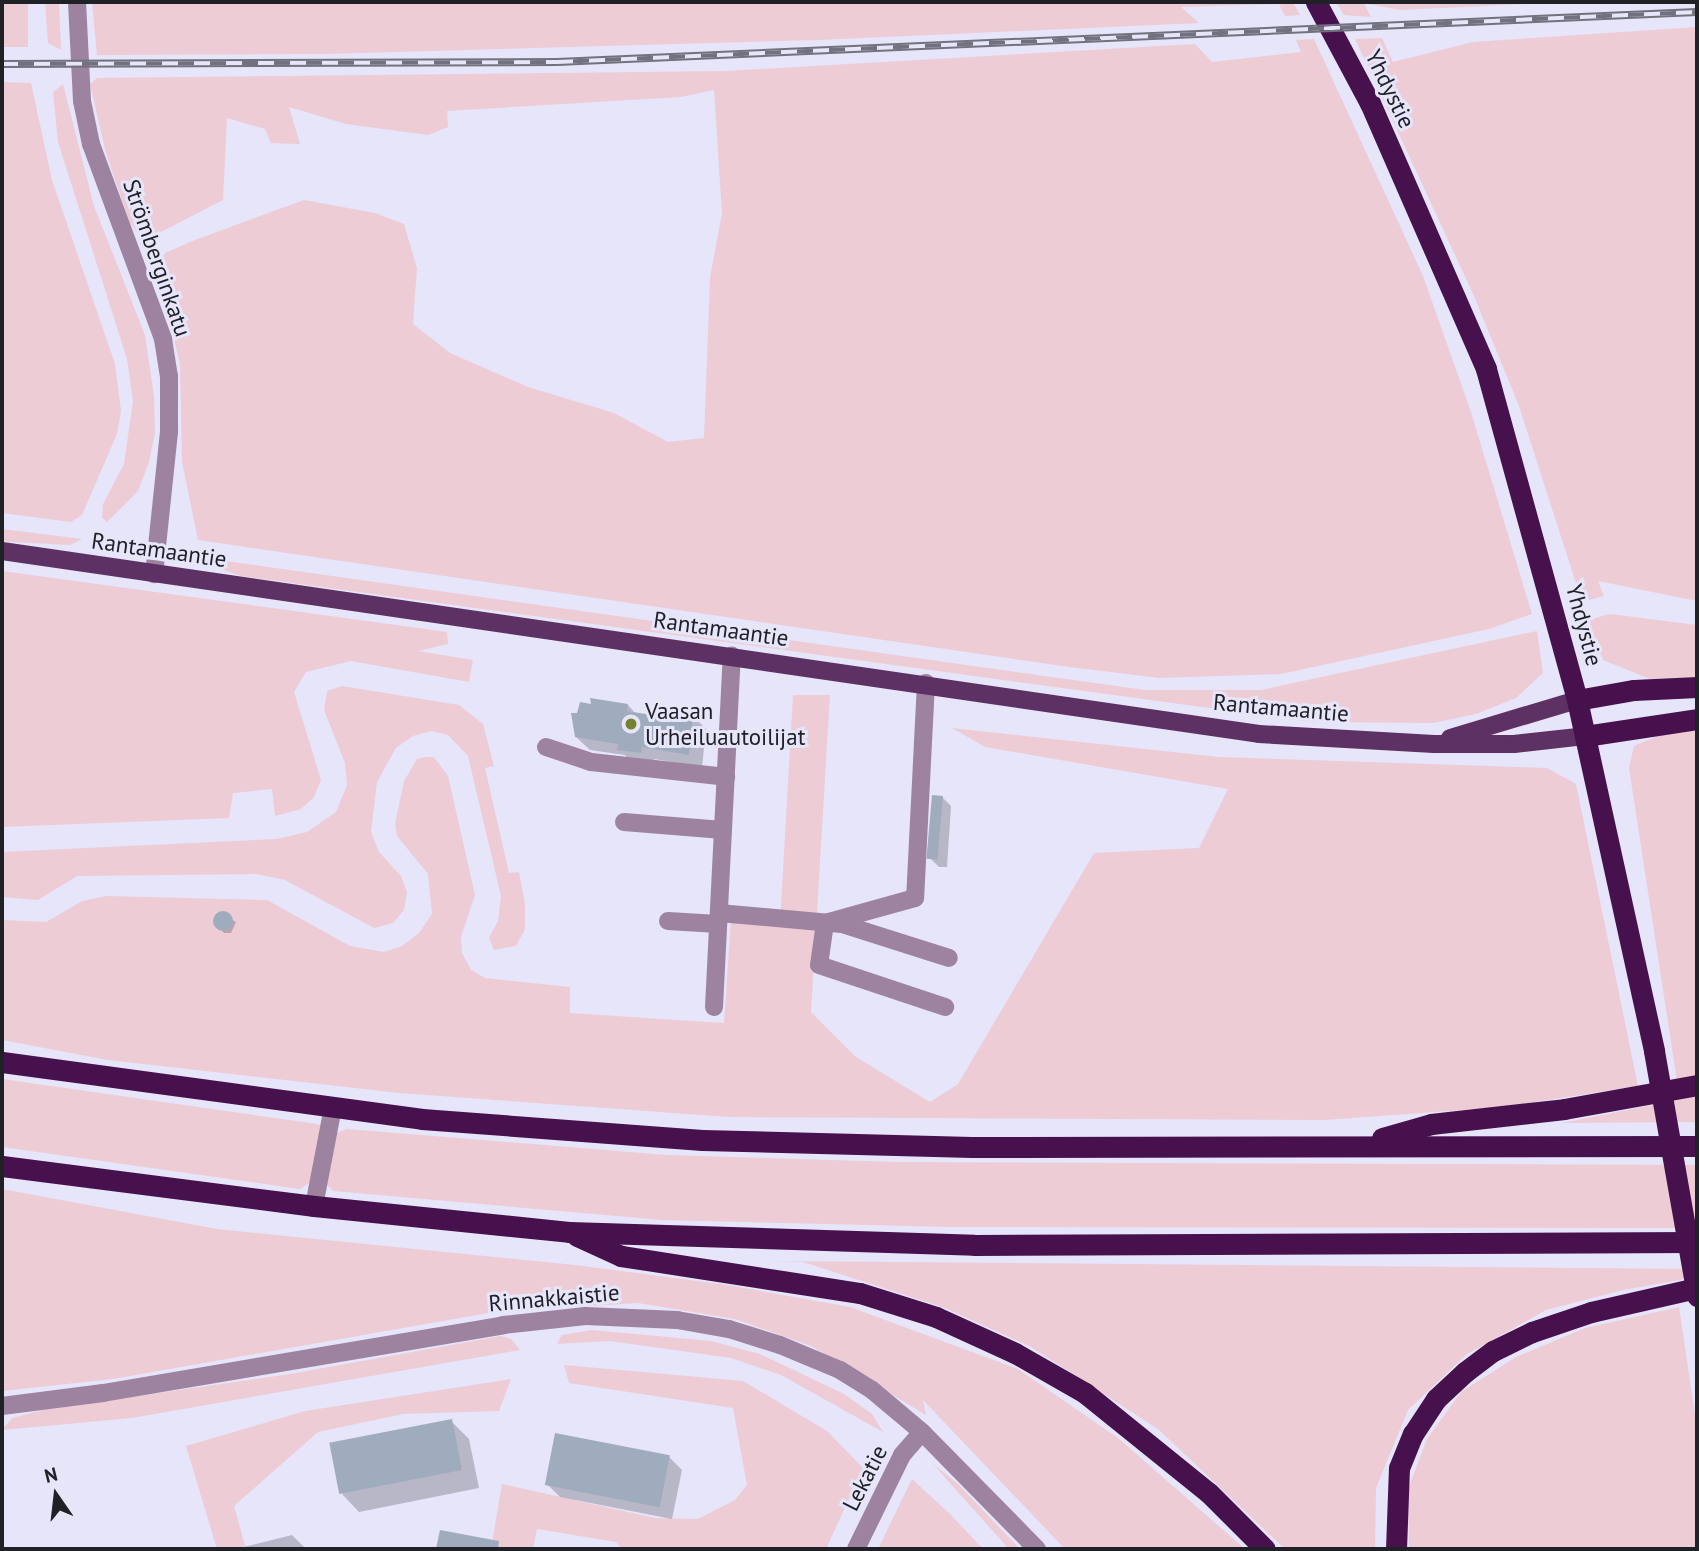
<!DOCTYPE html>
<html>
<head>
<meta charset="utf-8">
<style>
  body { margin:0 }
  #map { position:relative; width:1699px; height:1551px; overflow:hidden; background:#e6e5fa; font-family:"PT Sans",sans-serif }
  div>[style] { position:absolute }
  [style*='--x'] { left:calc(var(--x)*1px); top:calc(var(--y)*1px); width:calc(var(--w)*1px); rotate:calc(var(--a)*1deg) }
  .green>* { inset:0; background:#edccd6; transform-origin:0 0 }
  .shadow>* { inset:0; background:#0003 }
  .building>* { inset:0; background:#9facbd; transform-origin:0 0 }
  .round { border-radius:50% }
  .minor>* { height:18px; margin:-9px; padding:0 9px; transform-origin:9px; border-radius:9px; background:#9d83a0 }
  .major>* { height:18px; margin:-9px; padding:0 9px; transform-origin:9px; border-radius:9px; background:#5d3163 }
  .highway>* { height:21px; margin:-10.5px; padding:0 10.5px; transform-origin:10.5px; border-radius:10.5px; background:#46114d }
  .rail>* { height:8px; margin-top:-4px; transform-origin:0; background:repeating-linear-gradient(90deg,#e6e5fa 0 16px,#72717e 0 32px); box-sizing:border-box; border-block:2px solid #72717e }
  .highway-bridge>* { height:21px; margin:-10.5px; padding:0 10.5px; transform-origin:10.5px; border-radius:10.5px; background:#46114d }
  .dots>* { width:19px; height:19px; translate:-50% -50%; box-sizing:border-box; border:4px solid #e6e5fa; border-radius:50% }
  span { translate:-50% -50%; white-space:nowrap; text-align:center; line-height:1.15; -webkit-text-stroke:6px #e6e5fa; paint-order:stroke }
  .street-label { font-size:23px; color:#202027 }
  .poi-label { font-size:23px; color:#202027 }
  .left { translate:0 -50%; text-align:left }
  .frame { position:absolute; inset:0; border:4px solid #202027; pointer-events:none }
  .north { position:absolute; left:21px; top:1460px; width:70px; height:70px; -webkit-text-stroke:5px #e6e5fa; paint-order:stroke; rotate:346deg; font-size:19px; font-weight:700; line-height:28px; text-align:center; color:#202027 }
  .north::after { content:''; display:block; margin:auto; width:24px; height:32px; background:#202027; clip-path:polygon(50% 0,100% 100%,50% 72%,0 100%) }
</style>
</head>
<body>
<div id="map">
  <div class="green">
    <div style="left:2px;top:2px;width:26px;height:45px"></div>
    <div style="clip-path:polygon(45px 2px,59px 2px,61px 50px,48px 43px)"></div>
    <div style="clip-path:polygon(92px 2px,1293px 2px,1300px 15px,1285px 16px,1279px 4px,1181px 7px,1199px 23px,819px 40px,326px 54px,97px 55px)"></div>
    <div style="clip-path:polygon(1336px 2px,1569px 2px,1399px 10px,1364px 3px,1371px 17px,1344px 15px)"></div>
    <div style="clip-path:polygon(1697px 27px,1697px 601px,1598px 581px,1604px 596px,1582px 602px,1519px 406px,1474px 296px,1355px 39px,1382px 38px,1393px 62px,1473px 42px)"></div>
    <div style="clip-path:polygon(1314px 39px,1423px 276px,1471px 412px,1532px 614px,1489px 629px,1281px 674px,1159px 678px,1062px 666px,198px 540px,182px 462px,180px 364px,161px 285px,160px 261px,165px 253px,195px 240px,304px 200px,375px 213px,404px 224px,417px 268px,413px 324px,450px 353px,528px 387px,614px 413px,668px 442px,704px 438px,710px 278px,722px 213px,714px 90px,681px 97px,447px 111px,448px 127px,428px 135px,346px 124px,289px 107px,300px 144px,271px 143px,265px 129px,227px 118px,223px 200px,155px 235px,138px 234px,129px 221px,106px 153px,90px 84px,97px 78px,727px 71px,1195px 44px,1212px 62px,1301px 52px,1296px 40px)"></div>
    <div style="clip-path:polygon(2px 82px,31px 83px,52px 180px,115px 364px,121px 411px,117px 434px,82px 515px,71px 522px,2px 513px)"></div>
    <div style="clip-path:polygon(63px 84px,94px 206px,145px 335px,154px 396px,155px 433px,149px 462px,138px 491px,107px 522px,102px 518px,103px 504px,124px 464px,133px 401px,127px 359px,58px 142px,53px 92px)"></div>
    <div style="clip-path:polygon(2px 529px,82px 539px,70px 545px,12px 542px,2px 541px)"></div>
    <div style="clip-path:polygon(211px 559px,1145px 690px,1261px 690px,1537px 631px,1543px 673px,1516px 698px,1476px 714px,1433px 723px,1312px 722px,241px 576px,218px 568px)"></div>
    <div style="clip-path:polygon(2px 571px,447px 632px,448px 644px,418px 651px,473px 660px,469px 682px,351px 661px,306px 672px,294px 692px,321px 780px,314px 797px,301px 809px,275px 816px,272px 789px,233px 793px,229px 818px,2px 827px)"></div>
    <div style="clip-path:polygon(1610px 614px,1697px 625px,1697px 677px,1650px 679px,1603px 660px,1588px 620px)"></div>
    <div style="clip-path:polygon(342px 686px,459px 705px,483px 724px,494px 766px,485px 768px,509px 873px,519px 872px,525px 904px,525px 929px,516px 946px,494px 950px,489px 938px,498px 921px,501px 896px,468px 756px,448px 735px,431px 731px,413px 736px,396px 748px,377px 782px,371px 832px,379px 852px,401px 876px,407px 892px,404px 910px,393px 923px,374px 928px,285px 880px,256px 874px,77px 876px,38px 900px,2px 897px,2px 852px,277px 839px,307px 832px,336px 812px,347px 785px,345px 763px,324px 710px,327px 691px)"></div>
    <div style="clip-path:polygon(793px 695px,830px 695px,811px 1012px,856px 1057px,930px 1102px,958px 1084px,1094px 853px,1199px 848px,1228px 789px,985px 747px,952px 728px,1219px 757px,1547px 768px,1576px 784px,1638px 1086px,1504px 1107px,1325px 1120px,729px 1117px,399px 1093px,108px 1060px,2px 1040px,2px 920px,46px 922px,82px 901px,107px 896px,267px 900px,350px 946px,384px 952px,402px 946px,419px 933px,432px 914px,428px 874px,397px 836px,395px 824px,404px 781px,417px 759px,425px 757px,434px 757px,448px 776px,475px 895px,461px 937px,462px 953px,471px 970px,485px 978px,570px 987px,570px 1013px,724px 1023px,731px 919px,780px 924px)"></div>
    <div style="clip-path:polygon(1673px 730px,1697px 731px,1697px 1076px,1677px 1081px,1629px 768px,1634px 746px)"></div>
    <div style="clip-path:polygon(2px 1079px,317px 1124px,336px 1133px,347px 1129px,667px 1155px,898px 1162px,1697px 1165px,1697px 1228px,953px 1227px,662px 1220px,333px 1191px,325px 1183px,309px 1183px,300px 1189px,2px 1147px)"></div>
    <div style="clip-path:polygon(1697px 1096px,1697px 1122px,1562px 1123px)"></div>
    <div style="clip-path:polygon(2px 1189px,217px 1229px,575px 1265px,728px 1285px,850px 1307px,1018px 1369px,1118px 1438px,1245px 1549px,1065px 1549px,923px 1400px,926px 1415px,811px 1346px,735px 1319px,638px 1303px,494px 1312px,113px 1379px,2px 1391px)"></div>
    <div style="clip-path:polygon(773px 1261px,1697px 1269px,1697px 1277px,1623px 1290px,1546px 1310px,1467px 1354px,1408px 1410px,1376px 1488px,1375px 1549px,1285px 1549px,1158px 1429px,1031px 1347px,945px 1308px,803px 1262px)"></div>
    <div style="clip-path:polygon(1679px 1307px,1697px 1428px,1697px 1549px,1409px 1549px,1408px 1489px,1427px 1439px,1461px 1392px,1516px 1357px,1585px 1328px)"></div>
    <div style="clip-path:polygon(592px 1330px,711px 1341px,760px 1354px,844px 1394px,872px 1414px,883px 1432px,781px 1375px,731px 1358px,610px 1341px,557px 1344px,562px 1335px)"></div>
    <div style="clip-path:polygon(501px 1336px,511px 1339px,520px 1350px,132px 1418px,2px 1430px,12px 1418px,47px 1409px,290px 1374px)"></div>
    <div style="clip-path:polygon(564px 1365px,743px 1381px,827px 1431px,863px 1468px,826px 1549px,622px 1549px,616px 1542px,537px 1529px,533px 1549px,491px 1549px,502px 1484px,655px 1518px,698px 1519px,735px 1500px,747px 1485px,733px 1408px,569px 1383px)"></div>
    <div style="clip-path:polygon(511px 1379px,499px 1411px,403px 1414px,318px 1432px,234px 1506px,246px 1549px,217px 1549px,186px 1446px,305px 1411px)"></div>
    <div style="clip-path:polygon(933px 1464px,958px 1484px,1020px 1549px,1009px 1549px)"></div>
    <div style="clip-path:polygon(912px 1479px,950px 1514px,983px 1549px,878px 1549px)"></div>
  </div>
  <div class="shadow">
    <div style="clip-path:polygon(628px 705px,636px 714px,665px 719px,693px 716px,706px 729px,702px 767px,654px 759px,653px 766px,632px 763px,625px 755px,590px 750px,576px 737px)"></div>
    <div style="clip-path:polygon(942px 797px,951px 806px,947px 867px,939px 867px,930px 858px)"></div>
    <div style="clip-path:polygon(219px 913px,236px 922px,231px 933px,224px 933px,213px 921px)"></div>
    <div style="clip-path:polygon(451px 1421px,469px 1439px,479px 1488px,359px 1512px,342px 1494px)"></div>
    <div style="clip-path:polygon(669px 1457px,682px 1470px,672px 1519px,560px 1497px,547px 1484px)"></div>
    <div style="clip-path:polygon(292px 1535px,306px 1549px,244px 1549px,244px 1547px)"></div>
  </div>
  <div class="building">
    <div style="clip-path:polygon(590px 698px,628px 704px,627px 711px,664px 717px,665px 709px,693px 714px,689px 755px,642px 747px,641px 753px,617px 750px,618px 744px,575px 737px,571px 713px,577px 713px,580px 702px,591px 704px)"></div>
    <div style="left:932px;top:795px;width:11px;height:64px;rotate:5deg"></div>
    <div class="round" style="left:213px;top:911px;width:20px;height:20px"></div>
    <div style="left:452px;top:1419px;width:52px;height:125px;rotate:79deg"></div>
    <div style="left:555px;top:1433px;width:117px;height:53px;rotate:11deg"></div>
    <div style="clip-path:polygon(440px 1530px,499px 1541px,498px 1549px,436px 1549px)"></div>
  </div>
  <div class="minor">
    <div style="--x:77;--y:2;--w:99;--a:87.1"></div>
    <div style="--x:82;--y:101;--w:44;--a:78.2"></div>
    <div style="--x:91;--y:144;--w:208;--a:69.7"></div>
    <div style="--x:163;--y:339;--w:37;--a:81"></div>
    <div style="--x:169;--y:376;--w:56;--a:90"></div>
    <div style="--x:169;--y:432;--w:143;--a:96"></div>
    <div style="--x:926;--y:683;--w:215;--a:92.9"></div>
    <div style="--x:915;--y:898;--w:93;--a:164.5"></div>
    <div style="--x:825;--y:923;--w:42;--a:98.1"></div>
    <div style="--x:819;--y:965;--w:133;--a:18.4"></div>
    <div style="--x:546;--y:747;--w:47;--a:18.4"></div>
    <div style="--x:591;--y:762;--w:136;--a:6.3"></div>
    <div style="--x:624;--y:822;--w:99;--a:4.6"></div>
    <div style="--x:719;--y:913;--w:123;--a:5.1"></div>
    <div style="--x:842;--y:924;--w:112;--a:17.6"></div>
    <div style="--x:668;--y:921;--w:50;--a:3.4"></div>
    <div style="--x:714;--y:1007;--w:352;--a:-87.1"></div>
    <div style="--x:314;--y:1206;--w:101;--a:-79.1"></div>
    <div style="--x:2;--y:1406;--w:102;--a:-7.3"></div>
    <div style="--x:103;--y:1393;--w:406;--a:-9.6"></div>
    <div style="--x:503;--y:1325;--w:83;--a:-6.2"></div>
    <div style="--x:586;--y:1316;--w:91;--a:2.5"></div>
    <div style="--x:677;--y:1320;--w:53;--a:9.8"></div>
    <div style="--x:729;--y:1329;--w:53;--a:17.4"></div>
    <div style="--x:780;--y:1345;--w:65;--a:22.6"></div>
    <div style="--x:840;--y:1370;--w:38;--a:32"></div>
    <div style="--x:872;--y:1390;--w:65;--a:40"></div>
    <div style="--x:922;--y:1432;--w:164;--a:45.5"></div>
    <div style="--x:856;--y:1549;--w:105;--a:-63.9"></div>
    <div style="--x:902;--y:1455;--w:30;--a:-49"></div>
  </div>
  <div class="major">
    <div style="--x:2;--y:551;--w:1270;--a:8.28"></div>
    <div style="--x:1259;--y:734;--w:175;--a:3.3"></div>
    <div style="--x:1434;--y:744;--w:80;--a:0"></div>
    <div style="--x:1514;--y:744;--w:71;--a:-6.4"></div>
    <div style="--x:1450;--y:738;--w:133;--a:-16.7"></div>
  </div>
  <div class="highway">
    <div style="--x:1316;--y:2;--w:115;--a:61.9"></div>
    <div style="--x:1370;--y:103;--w:290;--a:66.4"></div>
    <div style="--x:1486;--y:369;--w:343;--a:74.6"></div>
    <div style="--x:1577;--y:700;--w:359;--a:77.6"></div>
    <div style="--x:1577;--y:700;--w:58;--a:-10"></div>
    <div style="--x:1634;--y:690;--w:63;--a:-2.7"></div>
    <div style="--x:1585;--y:736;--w:113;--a:-8.6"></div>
    <div style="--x:2;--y:1062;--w:424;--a:7.7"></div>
    <div style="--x:422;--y:1119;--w:281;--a:4.3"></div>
    <div style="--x:702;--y:1140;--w:270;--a:1.5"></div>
    <div style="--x:972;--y:1147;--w:725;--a:-0.08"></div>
    <div style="--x:1382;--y:1138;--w:51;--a:-15.9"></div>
    <div style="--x:1431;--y:1124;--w:134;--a:-6.4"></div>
    <div style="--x:1564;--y:1109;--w:135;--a:-10.2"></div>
    <div style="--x:2;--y:1166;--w:315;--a:7.3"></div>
    <div style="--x:314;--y:1206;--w:256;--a:5.8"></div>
    <div style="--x:569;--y:1232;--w:405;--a:1.8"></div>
    <div style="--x:974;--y:1245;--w:723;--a:-0.24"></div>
    <div style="--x:577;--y:1236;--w:48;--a:24.4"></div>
    <div style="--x:621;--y:1256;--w:242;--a:8.8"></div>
    <div style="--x:860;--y:1293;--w:80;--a:17.5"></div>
    <div style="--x:936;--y:1317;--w:87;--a:24.5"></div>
    <div style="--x:1015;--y:1353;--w:81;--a:29.7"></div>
    <div style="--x:1085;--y:1393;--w:159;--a:38.9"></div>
    <div style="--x:1209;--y:1493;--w:79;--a:45"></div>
    <div style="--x:1396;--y:1549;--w:81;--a:-87.9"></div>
    <div style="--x:1399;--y:1468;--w:37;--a:-68"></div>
    <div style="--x:1413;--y:1434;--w:42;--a:-56.7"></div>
    <div style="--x:1436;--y:1399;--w:40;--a:-43"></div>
    <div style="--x:1465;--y:1372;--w:35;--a:-37"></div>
    <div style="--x:1493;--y:1351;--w:43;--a:-26"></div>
    <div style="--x:1532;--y:1332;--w:62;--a:-18.7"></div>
    <div style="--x:1591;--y:1312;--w:109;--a:-12.8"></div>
  </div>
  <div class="rail">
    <div style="--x:2;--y:64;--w:555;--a:-0.21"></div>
    <div style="--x:557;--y:62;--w:1141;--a:-2.51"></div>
  </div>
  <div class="highway-bridge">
    <div style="--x:1654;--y:1051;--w:249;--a:80"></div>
  </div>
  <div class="dots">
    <div style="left:631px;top:724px;background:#748230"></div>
  </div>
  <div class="street-label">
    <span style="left:1390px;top:89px;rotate:64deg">Yhdystie</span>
    <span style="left:157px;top:258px;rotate:71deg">Strömberginkatu</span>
    <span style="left:159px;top:550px;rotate:8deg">Rantamaantie</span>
    <span style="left:1584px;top:625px;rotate:75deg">Yhdystie</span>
    <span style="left:721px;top:629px;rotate:8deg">Rantamaantie</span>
    <span style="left:1281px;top:708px;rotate:5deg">Rantamaantie</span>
    <span style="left:554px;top:1298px;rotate:-5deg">Rinnakkaistie</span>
    <span style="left:865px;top:1478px;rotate:-63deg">Lekatie</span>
  </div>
  <div class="poi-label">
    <span class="left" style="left:645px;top:724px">Vaasan<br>Urheiluautoilijat</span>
  </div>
  <div class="frame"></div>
  <div class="north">N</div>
</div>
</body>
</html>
